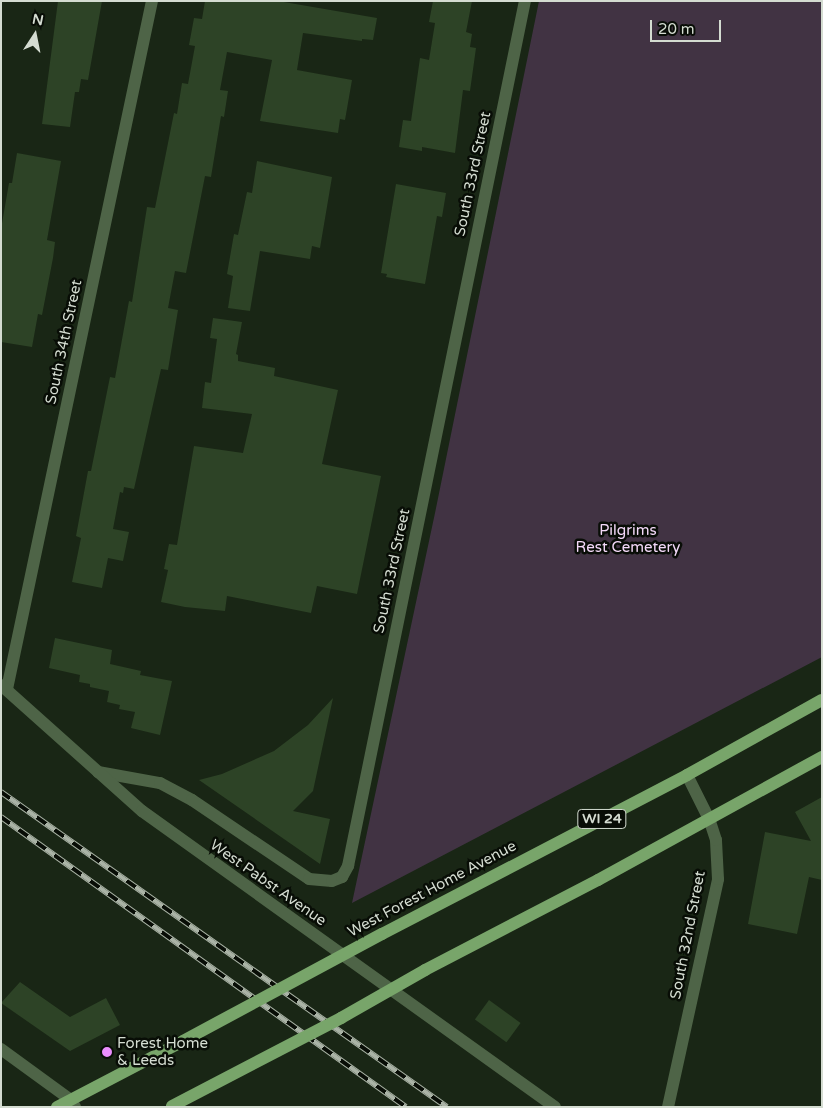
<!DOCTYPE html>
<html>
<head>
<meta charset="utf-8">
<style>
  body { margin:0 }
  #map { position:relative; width:823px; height:1108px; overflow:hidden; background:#192615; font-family:"Varela Round",sans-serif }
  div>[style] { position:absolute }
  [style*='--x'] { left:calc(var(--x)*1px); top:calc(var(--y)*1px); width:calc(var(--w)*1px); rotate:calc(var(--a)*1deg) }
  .green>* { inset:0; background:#413343 }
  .building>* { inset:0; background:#2d4326; transform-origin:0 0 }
  .minor>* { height:12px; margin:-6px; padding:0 6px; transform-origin:6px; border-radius:6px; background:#4e6447 }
  .tertiary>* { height:12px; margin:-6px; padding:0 6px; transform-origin:6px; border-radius:6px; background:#4e6447 }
  .primary>* { height:12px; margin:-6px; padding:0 6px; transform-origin:6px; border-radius:6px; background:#78a56a }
  .rail>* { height:5.5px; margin-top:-2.75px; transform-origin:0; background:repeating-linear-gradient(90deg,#080d06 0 11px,#aab3a6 0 22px); box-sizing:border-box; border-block:1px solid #aab3a6 }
  .primary-bridge>* { height:12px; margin:-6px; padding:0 6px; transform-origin:6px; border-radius:6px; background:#78a56a }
  .dots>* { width:14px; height:14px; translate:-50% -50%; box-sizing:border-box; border:2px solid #080d06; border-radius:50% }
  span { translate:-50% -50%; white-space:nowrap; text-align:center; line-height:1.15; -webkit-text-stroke:5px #080d06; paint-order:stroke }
  .shield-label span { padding:1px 4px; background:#080d06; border:1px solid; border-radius:4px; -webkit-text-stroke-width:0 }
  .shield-label { font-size:14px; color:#d4dcd1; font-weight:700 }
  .street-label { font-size:15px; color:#d4dcd1 }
  .park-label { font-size:15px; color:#f4d9f9 }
  .poi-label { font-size:15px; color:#d4dcd1 }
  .left { translate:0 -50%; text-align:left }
  .frame { position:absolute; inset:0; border:2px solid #d4dcd1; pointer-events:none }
  .north { position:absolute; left:10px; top:10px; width:50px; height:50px; -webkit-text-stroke:4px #080d06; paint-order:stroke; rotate:11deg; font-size:14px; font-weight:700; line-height:20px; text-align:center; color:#d4dcd1 }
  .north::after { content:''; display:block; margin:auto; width:18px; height:22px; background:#d4dcd1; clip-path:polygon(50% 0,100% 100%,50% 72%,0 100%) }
  .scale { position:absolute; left:650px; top:20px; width:71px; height:22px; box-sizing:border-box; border:2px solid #d4dcd1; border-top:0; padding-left:6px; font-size:15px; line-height:18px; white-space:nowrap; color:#d4dcd1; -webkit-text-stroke:4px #080d06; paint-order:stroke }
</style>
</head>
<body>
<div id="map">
  <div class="green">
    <div style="clip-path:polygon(539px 1px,822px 1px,822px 657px,352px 903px,435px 513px)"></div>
  </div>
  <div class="building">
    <div style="clip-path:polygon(58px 1px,102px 1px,88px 80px,81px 79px,79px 92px,75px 92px,70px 127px,42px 124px)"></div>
    <div style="clip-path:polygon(205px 1px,278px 1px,377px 18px,373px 40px,362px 39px,362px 41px,303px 33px,297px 70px,352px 80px,345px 120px,340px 119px,338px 133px,260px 121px,272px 60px,227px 52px,220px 90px,228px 91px,224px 117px,221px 116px,211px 177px,205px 176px,186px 273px,175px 271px,168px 308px,178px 310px,168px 370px,161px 369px,134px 489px,124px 487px,123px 493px,120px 492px,113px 529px,129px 532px,123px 561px,108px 558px,102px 588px,72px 582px,81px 538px,76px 536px,88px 471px,91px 471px,110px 377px,115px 378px,129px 301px,132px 302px,147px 207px,155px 208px,174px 113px,177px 114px,182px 83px,188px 84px,195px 46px,189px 45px,194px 18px,202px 19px)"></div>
    <div style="clip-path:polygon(433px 1px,472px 1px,466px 32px,472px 34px,470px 47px,476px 48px,470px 91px,463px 90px,455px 153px,422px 147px,422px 151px,399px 147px,403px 120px,411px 121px,420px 58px,429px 60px,435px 23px,429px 22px)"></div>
    <div style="clip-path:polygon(17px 153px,61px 161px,47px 240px,55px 242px,53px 258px,42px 315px,38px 314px,32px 347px,1px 342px,1px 229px,9px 183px,12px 183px)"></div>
    <div style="clip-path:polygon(257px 161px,332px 177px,320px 248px,312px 246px,310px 259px,260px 251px,250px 311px,228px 308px,233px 276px,227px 274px,234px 234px,238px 235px,247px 192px,252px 193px)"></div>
    <div style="clip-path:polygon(396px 184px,446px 193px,442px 217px,437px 216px,425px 284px,386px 277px,387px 274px,381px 273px)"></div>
    <div style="clip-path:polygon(213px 318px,242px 322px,236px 354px,238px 355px,238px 361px,275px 368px,274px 376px,338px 390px,322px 464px,381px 476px,357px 594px,317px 586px,311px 613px,227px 596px,225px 611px,185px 607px,161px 602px,168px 570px,164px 569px,169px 544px,177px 545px,194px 446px,243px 453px,252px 414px,202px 408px,205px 382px,211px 383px,217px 339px,210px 338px)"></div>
    <div style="clip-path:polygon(55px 638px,112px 650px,110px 664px,141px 671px,140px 675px,172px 681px,160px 735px,131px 728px,135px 712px,119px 709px,120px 705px,107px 702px,109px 691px,90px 687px,90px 684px,79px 682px,80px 675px,49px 668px)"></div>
    <div style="clip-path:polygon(333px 698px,313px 791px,293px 811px,330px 819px,320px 864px,199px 780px,222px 774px,274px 751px,308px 725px)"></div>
    <div style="clip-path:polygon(822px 797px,822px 880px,809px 877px,797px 934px,748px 924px,765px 832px,811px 841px,795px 812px)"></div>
    <div style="clip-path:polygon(20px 982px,70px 1017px,106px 998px,120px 1025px,70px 1051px,1px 1003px)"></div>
    <div style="left:489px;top:1000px;width:39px;height:24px;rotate:36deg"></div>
  </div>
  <div class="minor">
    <div style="--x:7;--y:689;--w:703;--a:-78.1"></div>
    <div style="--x:98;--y:772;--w:63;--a:10.1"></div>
    <div style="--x:160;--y:783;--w:36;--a:28"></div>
    <div style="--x:192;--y:800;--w:141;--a:34"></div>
    <div style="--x:309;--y:879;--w:23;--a:5"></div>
    <div style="--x:332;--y:881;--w:11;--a:-22"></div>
    <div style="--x:342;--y:877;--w:13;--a:-61"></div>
    <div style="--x:348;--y:866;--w:883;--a:-78.44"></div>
    <div style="--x:1;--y:1049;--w:87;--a:36.1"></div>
    <div style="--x:71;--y:1100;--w:8;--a:60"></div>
    <div style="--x:668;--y:1107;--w:233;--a:-77.6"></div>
    <div style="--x:718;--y:879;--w:39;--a:-93"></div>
    <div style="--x:716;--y:840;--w:22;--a:-108"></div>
    <div style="--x:709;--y:819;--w:49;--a:-116.6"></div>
  </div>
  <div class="tertiary">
    <div style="--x:1;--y:685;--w:189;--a:41.8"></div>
    <div style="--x:142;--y:811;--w:508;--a:35.63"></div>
  </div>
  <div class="primary">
    <div style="--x:382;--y:934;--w:344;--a:-27.5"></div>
    <div style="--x:687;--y:775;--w:154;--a:-29.1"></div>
    <div style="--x:425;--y:970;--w:195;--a:-27.5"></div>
    <div style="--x:598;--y:880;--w:256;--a:-28.8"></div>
    <div style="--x:57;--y:1107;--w:142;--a:-27.6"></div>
  </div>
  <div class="rail">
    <div style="--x:1;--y:792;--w:546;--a:35.23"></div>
    <div style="--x:1;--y:817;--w:498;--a:35.6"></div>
  </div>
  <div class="primary-bridge">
    <div style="--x:183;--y:1041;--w:226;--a:-28.3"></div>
    <div style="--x:172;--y:1106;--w:191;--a:-27.5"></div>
    <div style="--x:341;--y:1018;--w:97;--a:-29.7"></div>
  </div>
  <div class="dots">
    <div style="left:107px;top:1052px;background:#ea8dfd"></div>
  </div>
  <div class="shield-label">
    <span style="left:602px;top:819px">WI 24</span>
  </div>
  <div class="street-label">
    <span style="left:473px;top:174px;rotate:-78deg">South 33rd Street</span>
    <span style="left:64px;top:342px;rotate:-78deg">South 34th Street</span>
    <span style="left:392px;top:571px;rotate:-78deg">South 33rd Street</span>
    <span style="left:268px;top:883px;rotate:35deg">West Pabst Avenue</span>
    <span style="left:432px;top:889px;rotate:-28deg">West Forest Home Avenue</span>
    <span style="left:688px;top:935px;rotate:-79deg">South 32nd Street</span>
  </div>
  <div class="park-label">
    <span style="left:628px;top:539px">Pilgrims<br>Rest Cemetery</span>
  </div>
  <div class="poi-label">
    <span class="left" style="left:117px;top:1052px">Forest Home<br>&amp; Leeds</span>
  </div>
  <div class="frame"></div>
  <div class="north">N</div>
  <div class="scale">20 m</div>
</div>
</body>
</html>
